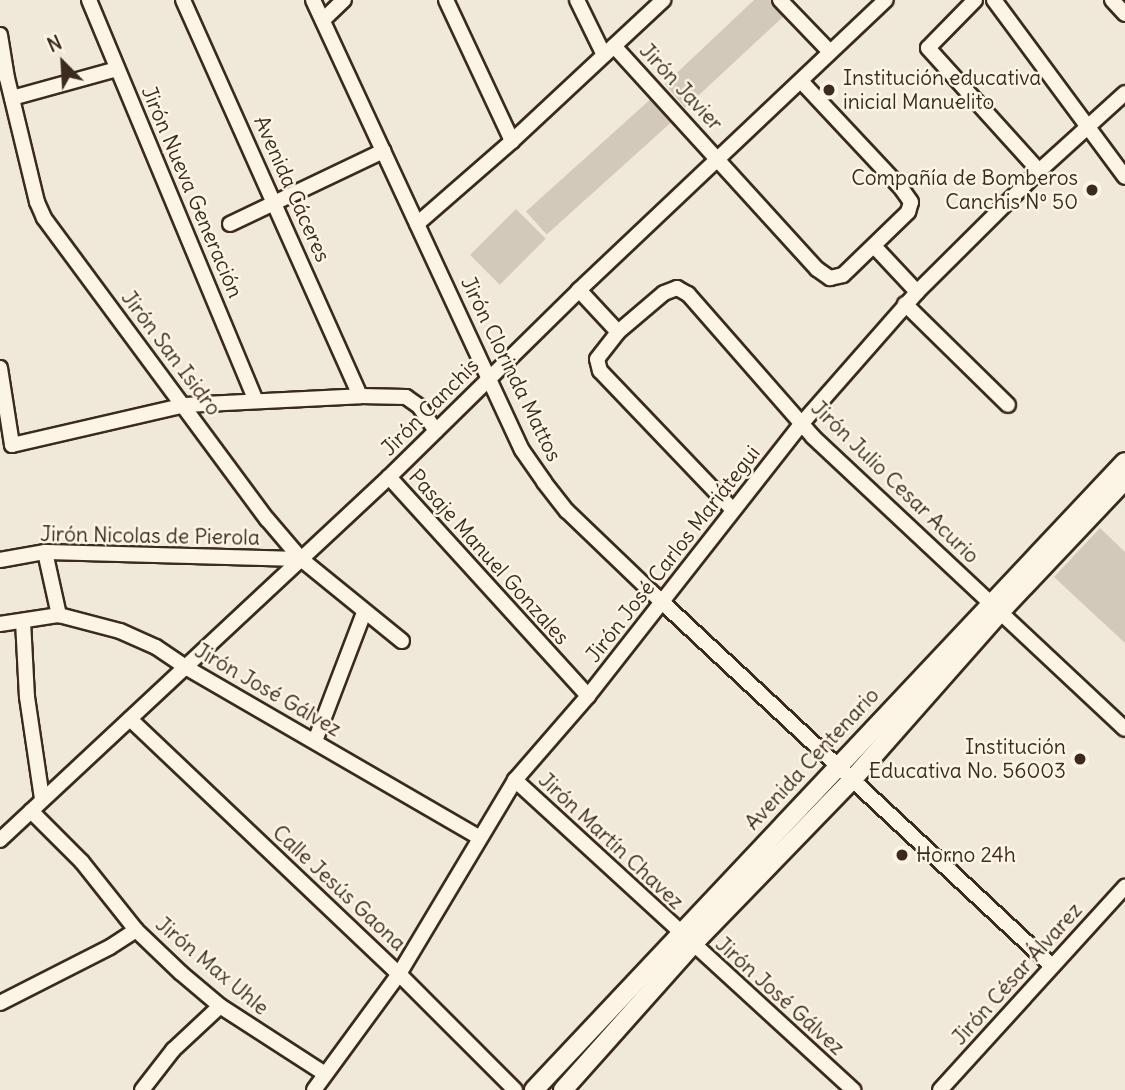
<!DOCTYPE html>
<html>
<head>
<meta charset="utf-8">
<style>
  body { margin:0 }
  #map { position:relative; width:1125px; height:1090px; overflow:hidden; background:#f0e9d9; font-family:Delius,sans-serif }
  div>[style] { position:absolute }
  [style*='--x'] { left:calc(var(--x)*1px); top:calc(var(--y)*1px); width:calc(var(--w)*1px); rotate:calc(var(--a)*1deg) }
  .green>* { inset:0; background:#d2c9ba; transform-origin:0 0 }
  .roads { filter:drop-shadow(2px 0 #3b2a1e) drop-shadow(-2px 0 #3b2a1e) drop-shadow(0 2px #3b2a1e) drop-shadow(0 -2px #3b2a1e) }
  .minor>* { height:14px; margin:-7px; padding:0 7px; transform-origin:7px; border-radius:7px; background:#fcf5e5 }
  .tertiary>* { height:18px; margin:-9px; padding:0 9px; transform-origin:9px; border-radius:9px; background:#fcf5e5 }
  .dots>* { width:19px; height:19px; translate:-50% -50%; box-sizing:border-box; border:4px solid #fcf5e5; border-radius:50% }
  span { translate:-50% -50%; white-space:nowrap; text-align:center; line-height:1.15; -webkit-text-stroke:5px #fcf5e5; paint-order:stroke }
  .poi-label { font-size:21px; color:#3b2a1e }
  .left { translate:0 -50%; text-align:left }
  .right { translate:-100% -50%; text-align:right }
  .street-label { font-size:21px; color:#3b2a1e }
  .north { position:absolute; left:28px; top:28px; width:70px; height:70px; -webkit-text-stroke:5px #fcf5e5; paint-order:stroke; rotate:336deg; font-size:19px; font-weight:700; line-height:28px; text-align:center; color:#3b2a1e }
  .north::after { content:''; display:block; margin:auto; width:24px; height:32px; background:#3b2a1e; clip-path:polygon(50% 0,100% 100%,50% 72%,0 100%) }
</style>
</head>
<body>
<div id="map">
  <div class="green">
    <div style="clip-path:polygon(754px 0,772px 0,785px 15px,685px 108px,665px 84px)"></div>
    <div style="left:653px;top:97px;width:31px;height:171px;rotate:48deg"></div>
    <div style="left:516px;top:209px;width:42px;height:65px;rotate:45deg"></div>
    <div style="clip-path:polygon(1100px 528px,1125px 552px,1125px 643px,1054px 577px)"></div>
  </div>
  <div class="roads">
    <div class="minor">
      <div style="--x:89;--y:0;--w:434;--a:67.4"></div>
      <div style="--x:183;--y:0;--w:434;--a:65.9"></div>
      <div style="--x:313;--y:0;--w:496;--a:65.1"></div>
      <div style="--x:522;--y:450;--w:39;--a:55"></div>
      <div style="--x:544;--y:482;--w:37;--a:52"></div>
      <div style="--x:567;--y:511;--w:132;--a:43.8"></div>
      <div style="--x:662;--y:602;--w:533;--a:43.03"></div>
      <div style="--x:446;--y:0;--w:156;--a:64.9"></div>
      <div style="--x:577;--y:0;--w:61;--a:63.9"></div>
      <div style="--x:780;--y:0;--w:72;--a:46.1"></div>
      <div style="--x:975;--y:0;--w:67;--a:134.4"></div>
      <div style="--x:928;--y:48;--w:166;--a:47.9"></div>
      <div style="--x:994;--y:0;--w:220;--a:53.5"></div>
      <div style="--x:1112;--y:0;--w:19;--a:47"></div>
      <div style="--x:323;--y:20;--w:29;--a:-44"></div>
      <div style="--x:0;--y:35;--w:44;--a:80.8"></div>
      <div style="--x:7;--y:78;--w:128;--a:76.4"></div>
      <div style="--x:37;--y:202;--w:17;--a:66"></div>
      <div style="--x:44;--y:218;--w:375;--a:53.5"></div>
      <div style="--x:267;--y:519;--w:52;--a:49.6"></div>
      <div style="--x:301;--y:559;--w:130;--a:39.1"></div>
      <div style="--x:614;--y:46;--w:302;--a:47.7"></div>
      <div style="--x:817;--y:269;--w:16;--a:35"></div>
      <div style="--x:830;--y:278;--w:13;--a:-13"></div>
      <div style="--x:843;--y:275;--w:91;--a:-44.1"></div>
      <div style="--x:908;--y:212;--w:10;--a:-73"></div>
      <div style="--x:911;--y:202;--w:16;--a:-125"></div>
      <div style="--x:902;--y:189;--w:148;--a:-133.1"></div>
      <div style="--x:12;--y:98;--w:109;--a:-15.4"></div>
      <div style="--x:230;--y:224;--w:170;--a:-25.5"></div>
      <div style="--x:417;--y:224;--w:126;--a:-41.1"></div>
      <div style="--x:512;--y:141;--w:207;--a:-43"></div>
      <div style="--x:874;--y:246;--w:63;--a:46.9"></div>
      <div style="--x:579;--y:290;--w:57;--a:47.1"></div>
      <div style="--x:905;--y:304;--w:144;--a:44.4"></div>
      <div style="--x:0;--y:368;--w:78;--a:81.1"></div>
      <div style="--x:12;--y:445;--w:178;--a:-13"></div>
      <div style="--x:185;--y:405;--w:175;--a:-2.9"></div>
      <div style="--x:360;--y:396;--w:46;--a:1.2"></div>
      <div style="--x:406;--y:397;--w:16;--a:35"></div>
      <div style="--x:419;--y:406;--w:30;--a:56"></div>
      <div style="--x:389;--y:477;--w:296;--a:47.7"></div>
      <div style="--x:733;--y:510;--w:192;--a:-133.7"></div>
      <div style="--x:600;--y:371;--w:12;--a:-104"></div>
      <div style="--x:597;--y:359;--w:34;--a:-52"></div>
      <div style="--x:618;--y:332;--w:60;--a:-40.3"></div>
      <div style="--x:664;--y:293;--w:14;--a:-21"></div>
      <div style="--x:677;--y:288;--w:13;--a:29"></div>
      <div style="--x:688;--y:294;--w:190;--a:48.8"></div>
      <div style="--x:813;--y:437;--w:427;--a:43.1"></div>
      <div style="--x:45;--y:552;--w:65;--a:77.5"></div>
      <div style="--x:0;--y:560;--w:46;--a:-10.1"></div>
      <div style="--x:45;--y:552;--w:256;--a:1.6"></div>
      <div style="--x:23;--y:621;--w:76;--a:87"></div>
      <div style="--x:27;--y:697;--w:103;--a:81.6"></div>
      <div style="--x:0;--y:624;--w:60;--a:-8.7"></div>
      <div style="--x:59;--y:615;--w:63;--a:14.7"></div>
      <div style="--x:120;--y:631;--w:39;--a:24"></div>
      <div style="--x:156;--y:647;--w:37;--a:34"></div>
      <div style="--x:187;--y:668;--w:337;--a:30.1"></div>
      <div style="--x:130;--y:719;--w:371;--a:43.5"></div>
      <div style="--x:399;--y:974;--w:164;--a:45"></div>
      <div style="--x:315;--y:741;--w:137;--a:-69.1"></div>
      <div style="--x:515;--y:780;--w:459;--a:42.5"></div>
      <div style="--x:31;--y:811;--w:72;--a:45"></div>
      <div style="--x:82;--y:862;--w:87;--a:51.5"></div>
      <div style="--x:136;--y:930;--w:62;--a:43.7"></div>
      <div style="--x:181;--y:973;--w:51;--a:40.2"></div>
      <div style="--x:220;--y:1006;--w:125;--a:32.9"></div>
      <div style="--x:0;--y:840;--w:532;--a:-43.02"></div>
      <div style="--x:389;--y:477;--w:267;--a:-44.5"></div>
      <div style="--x:579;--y:290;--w:422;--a:-43.4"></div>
      <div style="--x:0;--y:1003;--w:123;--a:-27"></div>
      <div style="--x:110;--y:947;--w:31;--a:-33"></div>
      <div style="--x:142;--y:1090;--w:51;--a:-52.2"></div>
      <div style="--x:173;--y:1050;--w:64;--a:-43.1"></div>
      <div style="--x:314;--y:1090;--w:144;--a:-53.8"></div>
      <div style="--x:399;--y:974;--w:226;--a:-59.1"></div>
      <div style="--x:515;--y:780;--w:111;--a:-49"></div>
      <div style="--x:588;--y:696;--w:347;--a:-51.9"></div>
      <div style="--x:802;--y:423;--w:174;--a:-48.7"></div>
      <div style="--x:917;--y:292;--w:172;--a:-44.8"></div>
      <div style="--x:1039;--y:171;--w:116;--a:-42.2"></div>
      <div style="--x:940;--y:1090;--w:275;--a:-47.7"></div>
    </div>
    <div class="tertiary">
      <div style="--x:534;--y:1090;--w:862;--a:-46.74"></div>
      <div style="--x:563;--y:1090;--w:194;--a:-48.3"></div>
      <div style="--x:692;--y:945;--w:230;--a:-45.9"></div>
      <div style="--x:852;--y:780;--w:224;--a:-48.6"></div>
      <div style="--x:1000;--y:612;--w:182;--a:-46.6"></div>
    </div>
  </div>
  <div class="dots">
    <div style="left:829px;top:90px;background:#3b2a1e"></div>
    <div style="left:1092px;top:190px;background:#3b2a1e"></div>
    <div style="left:1080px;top:759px;background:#3b2a1e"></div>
    <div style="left:902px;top:855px;background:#3b2a1e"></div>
  </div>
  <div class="poi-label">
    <span class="left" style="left:843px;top:90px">Institución educativa<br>inicial Manuelito</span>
    <span class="right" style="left:1078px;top:190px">Compañía de Bomberos<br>Canchis Nº 50</span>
    <span class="right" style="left:1066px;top:759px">Institución<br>Educativa No. 56003</span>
    <span class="left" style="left:916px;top:855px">Horno 24h</span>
  </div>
  <div class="street-label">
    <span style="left:681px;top:87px;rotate:47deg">Jirón Javier</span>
    <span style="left:292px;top:189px;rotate:66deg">Avenida Cáceres</span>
    <span style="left:192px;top:192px;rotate:67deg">Jirón Nueva Generación</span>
    <span style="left:171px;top:353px;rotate:53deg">Jirón San Isidro</span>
    <span style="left:511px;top:369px;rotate:64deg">Jirón Clorinda Mattos</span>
    <span style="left:430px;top:407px;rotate:-45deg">Jirón Canchis</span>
    <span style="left:895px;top:482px;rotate:44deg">Jirón Julio Cesar Acurio</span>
    <span style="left:150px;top:536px;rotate:1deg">Jirón Nicolas de Pierola</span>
    <span style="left:673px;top:554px;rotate:-52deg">Jirón José Carlos Mariátegui</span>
    <span style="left:489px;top:557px;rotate:48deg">Pasaje Manuel Gonzales</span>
    <span style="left:268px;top:690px;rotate:30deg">Jirón José Gálvez</span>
    <span style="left:812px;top:759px;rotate:-47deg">Avenida Centenario</span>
    <span style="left:611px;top:841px;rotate:43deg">Jirón Martín Chavez</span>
    <span style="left:339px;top:888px;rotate:43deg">Calle Jesús Gaona</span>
    <span style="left:212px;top:966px;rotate:40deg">Jirón Max Uhle</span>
    <span style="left:1017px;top:974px;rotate:-48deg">Jirón César Álvarez</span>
    <span style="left:780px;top:996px;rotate:42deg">Jirón José Gálvez</span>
  </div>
  <div class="north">N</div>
</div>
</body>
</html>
